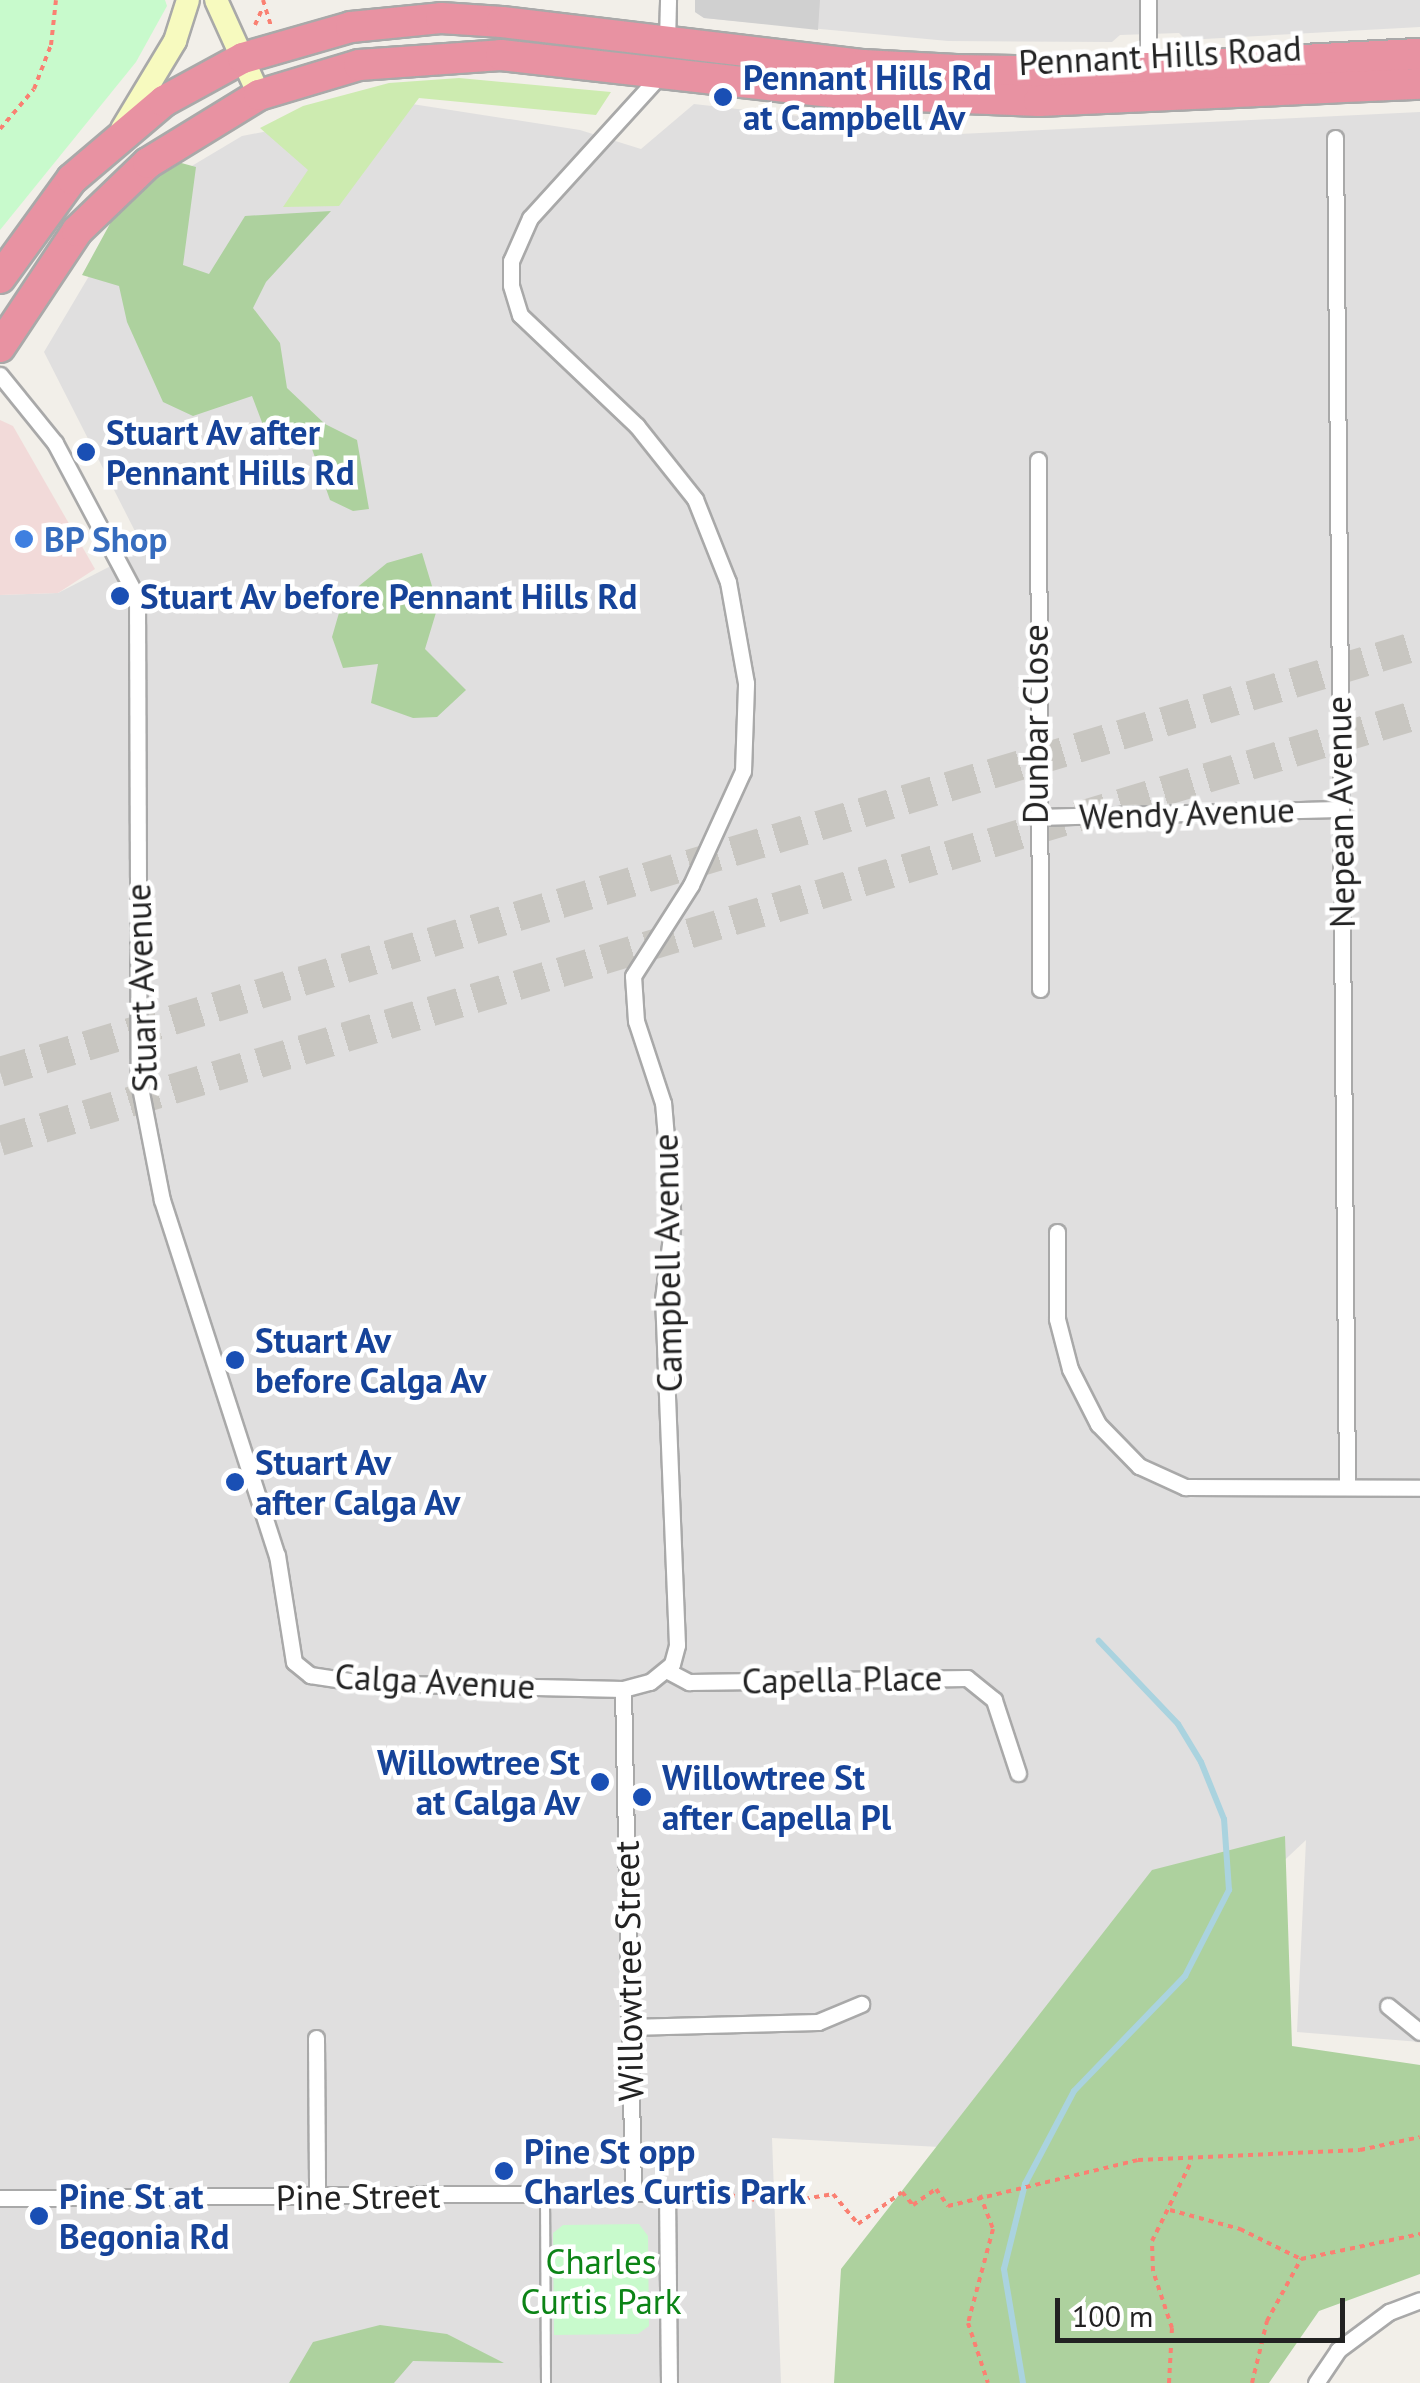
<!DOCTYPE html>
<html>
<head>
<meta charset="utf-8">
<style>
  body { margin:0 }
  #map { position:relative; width:1420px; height:2383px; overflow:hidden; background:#f2efe9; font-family:"PT Sans",sans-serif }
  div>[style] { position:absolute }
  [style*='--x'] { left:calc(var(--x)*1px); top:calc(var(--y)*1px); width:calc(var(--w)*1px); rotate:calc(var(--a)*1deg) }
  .residential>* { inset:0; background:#e0dfdf }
  .commercial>* { inset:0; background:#f2dad9 }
  .religious>* { inset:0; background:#d0d0d0 }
  .grass>* { inset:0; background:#cdebb0 }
  .forest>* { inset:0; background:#add19e }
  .park>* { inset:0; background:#c8facc }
  .stream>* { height:6px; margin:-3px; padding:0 3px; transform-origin:3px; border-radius:3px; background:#aad3df }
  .highway-tunnel>* { height:30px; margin-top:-15px; transform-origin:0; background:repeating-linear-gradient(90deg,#c8c6c1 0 30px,transparent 0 45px) }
  .path>* { height:4px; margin-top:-2px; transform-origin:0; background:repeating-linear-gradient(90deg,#fa8072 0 5px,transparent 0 10px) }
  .roads { filter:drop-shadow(2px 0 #a9a9a9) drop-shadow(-2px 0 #a9a9a9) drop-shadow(0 2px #a9a9a9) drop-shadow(0 -2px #a9a9a9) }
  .lane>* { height:8px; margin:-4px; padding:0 4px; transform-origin:4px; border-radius:4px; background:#fff }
  .street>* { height:15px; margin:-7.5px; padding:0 7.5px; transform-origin:7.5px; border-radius:7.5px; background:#fff }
  .secondary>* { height:22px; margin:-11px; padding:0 11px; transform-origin:11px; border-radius:11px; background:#f7fabf }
  .highway>* { height:30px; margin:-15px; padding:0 15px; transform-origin:15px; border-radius:15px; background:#e892a2 }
  .dots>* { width:28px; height:28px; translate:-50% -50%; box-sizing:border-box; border:5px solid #fff; border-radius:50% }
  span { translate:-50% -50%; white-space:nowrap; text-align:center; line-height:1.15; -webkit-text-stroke:9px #fff; paint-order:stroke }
  .street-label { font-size:35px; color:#222 }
  .transit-label { font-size:35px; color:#164399; font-weight:700 }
  .left { translate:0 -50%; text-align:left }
  .right { translate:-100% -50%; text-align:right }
  .shop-label { font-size:35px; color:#366cbe; font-weight:700 }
  .park-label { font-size:35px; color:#0c8416 }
  .scale { position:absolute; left:1055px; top:2298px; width:290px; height:45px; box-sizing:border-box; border:5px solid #222; border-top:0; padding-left:12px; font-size:30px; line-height:35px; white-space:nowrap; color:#222; -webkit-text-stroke:8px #fff; paint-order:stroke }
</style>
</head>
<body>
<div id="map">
  <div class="residential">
    <div style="clip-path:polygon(695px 0,1420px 0,1420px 27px,1186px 40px,1179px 33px,1120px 35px,1112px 42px,948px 41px,704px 18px,695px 12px)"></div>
    <div style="clip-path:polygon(412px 104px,580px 130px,641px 149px,694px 104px,959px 134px,1420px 112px,1420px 2042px,1297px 2032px,1306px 1840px,977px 2149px,772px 2138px,781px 2383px,0 2383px,0 595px,58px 593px,144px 549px,44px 352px,121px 222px,180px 173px,242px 136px)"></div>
  </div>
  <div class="commercial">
    <div style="clip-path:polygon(0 420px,13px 426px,95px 569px,58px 593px,0 595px)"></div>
  </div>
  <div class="religious">
    <div style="clip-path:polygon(695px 0,820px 0,818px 30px,704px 18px,695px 12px)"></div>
  </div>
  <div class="grass">
    <div style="clip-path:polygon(459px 78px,611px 92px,596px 115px,419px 98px,339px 206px,283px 207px,308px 170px,260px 128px,303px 106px,389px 83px)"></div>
  </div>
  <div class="forest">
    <div style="clip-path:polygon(174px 161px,196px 167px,183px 265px,209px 274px,245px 216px,331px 211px,266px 282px,253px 308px,280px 343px,287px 388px,325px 424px,357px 440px,369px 509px,353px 511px,330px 500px,312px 449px,263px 425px,252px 396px,193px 416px,163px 402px,127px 322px,119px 286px,82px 275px,130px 187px)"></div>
    <div style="clip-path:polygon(422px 553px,438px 606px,425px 649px,466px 690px,437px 717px,413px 718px,371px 703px,378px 664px,343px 668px,332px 637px,343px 599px,387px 563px)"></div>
    <div style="clip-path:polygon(1285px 1836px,1292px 2046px,1420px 2065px,1420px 2274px,1319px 2311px,1269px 2383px,834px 2383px,841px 2269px,1152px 1870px)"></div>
    <div style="clip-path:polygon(380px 2325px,447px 2334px,504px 2363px,413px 2361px,394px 2383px,289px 2383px,313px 2342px)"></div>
  </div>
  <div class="park">
    <div style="clip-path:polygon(0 0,165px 0,167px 6px,136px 62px,0 230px)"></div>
    <div style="clip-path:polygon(639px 2224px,648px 2236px,649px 2326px,638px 2334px,554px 2335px,553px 2233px,563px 2225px)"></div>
  </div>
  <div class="stream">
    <div style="--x:1023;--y:2383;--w:116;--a:-99.5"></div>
    <div style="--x:1004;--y:2269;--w:88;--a:-76.1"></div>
    <div style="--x:1025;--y:2184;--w:105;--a:-62.2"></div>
    <div style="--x:1074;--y:2091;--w:160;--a:-46"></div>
    <div style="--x:1185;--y:1976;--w:97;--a:-62.9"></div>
    <div style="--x:1229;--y:1890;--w:71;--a:-94"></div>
    <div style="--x:1224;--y:1819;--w:61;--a:-112"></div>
    <div style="--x:1201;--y:1762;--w:44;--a:-121.2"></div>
    <div style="--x:1178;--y:1724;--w:115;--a:-133.6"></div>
  </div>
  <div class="highway-tunnel">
    <div style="--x:0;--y:1072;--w:1483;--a:-16.74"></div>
    <div style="--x:0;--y:1141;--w:1483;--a:-16.74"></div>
  </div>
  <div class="path">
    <div style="--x:263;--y:0;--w:28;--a:73"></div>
    <div style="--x:255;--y:25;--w:20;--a:-66"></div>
    <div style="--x:0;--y:129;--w:52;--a:-49.6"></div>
    <div style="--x:34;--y:89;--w:47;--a:-68.9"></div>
    <div style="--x:51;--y:45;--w:45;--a:-83.7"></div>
    <div style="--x:730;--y:2195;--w:46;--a:11.3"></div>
    <div style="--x:775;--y:2204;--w:59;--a:-9.8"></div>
    <div style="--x:833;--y:2194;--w:39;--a:50"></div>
    <div style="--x:858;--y:2224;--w:54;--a:-36"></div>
    <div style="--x:902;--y:2192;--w:17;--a:50"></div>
    <div style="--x:913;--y:2205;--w:28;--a:-35"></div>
    <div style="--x:936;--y:2189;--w:21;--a:55"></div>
    <div style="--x:948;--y:2206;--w:195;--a:-13.6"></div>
    <div style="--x:1138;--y:2160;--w:222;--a:-2.6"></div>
    <div style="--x:1360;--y:2150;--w:61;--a:-12.2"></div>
    <div style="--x:980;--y:2195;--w:36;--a:69"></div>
    <div style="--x:993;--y:2229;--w:97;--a:104.9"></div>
    <div style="--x:968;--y:2323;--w:63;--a:71.6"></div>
    <div style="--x:1170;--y:2210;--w:73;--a:15.2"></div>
    <div style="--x:1240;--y:2229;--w:68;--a:26.2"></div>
    <div style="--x:1169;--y:2383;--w:55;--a:-86.9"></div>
    <div style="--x:1172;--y:2328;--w:60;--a:-108.4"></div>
    <div style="--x:1153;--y:2271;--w:30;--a:-92"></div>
    <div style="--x:1152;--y:2241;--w:90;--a:-63.7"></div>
    <div style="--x:1252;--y:2383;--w:64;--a:-76.4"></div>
    <div style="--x:1267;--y:2321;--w:71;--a:-61.3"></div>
    <div style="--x:1301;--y:2259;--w:122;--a:-11.9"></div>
  </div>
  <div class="roads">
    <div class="lane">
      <div style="--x:545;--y:2194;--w:189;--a:89.7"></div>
    </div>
    <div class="street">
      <div style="--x:667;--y:42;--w:42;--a:-88.6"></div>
      <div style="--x:1148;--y:68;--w:68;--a:-90"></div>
      <div style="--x:1335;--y:138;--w:1348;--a:89.49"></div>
      <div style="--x:0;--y:375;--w:87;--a:51"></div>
      <div style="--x:55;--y:443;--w:174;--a:62"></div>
      <div style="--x:137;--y:597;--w:485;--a:89.8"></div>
      <div style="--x:139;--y:1082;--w:120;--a:79"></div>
      <div style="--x:162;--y:1200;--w:373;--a:72.1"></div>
      <div style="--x:277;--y:1555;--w:108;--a:81"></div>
      <div style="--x:294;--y:1662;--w:21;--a:39"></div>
      <div style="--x:310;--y:1675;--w:53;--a:8.7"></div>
      <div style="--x:362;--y:1683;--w:261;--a:1.3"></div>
      <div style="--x:623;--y:1689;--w:28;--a:-15"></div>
      <div style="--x:650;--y:1682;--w:28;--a:-39"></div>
      <div style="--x:672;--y:1664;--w:20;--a:-75"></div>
      <div style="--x:677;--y:1645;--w:346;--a:-92.3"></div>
      <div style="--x:663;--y:1299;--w:79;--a:-82.7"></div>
      <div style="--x:673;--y:1221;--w:118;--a:-94.8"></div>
      <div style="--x:663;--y:1103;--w:86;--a:-108.2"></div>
      <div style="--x:636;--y:1021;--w:45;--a:-93.8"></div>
      <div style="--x:633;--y:976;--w:108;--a:-57.5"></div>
      <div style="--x:691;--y:885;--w:125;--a:-65.5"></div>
      <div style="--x:743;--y:771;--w:88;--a:-88"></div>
      <div style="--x:746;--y:683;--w:103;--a:-100.1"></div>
      <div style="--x:728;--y:582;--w:89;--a:-111.7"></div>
      <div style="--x:695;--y:499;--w:93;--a:-128.5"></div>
      <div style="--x:637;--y:426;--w:161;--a:-136.5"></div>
      <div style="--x:520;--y:315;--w:31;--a:-107"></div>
      <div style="--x:511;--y:285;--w:24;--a:-90"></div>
      <div style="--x:511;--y:261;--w:47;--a:-66.2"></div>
      <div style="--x:530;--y:218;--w:196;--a:-47.7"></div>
      <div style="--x:1038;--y:460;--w:529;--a:89.78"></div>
      <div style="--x:1035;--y:817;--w:305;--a:-1.5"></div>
      <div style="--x:1057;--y:1232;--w:87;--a:90"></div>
      <div style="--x:1057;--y:1319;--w:52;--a:75.4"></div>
      <div style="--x:1070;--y:1369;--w:62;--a:63"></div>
      <div style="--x:1098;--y:1424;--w:59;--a:45.7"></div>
      <div style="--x:1139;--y:1466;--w:51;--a:24.5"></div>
      <div style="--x:1185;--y:1487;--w:235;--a:0.2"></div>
      <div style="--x:666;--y:1670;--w:26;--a:28"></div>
      <div style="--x:689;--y:1682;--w:278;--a:-0.8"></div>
      <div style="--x:967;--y:1678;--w:35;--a:39"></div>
      <div style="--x:994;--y:1700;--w:77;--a:71.8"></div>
      <div style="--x:623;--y:1689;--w:504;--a:88.86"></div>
      <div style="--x:1388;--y:2006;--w:41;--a:39.1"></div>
      <div style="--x:629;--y:2027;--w:189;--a:-1.5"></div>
      <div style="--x:818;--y:2022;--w:47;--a:-22.7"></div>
      <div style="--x:316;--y:2038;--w:158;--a:89.6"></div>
      <div style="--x:667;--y:2193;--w:190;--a:89.4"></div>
      <div style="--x:0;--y:2198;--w:716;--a:-0.48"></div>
      <div style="--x:1316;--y:2383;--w:40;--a:-56"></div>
      <div style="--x:1338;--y:2350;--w:64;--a:-36.7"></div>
      <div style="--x:1389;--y:2312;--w:33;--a:-21"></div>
    </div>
    <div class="secondary">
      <div style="--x:216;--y:0;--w:104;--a:65.6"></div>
      <div style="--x:122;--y:129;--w:103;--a:-58.9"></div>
      <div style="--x:175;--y:41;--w:43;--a:-72.4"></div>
    </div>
    <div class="highway">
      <div style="--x:0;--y:278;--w:122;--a:-54"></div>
      <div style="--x:72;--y:179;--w:121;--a:-40.3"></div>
      <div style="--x:164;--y:101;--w:90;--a:-28.6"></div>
      <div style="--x:243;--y:58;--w:112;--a:-16"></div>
      <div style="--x:351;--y:27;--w:90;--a:-5.7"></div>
      <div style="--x:441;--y:18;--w:61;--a:3.8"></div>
      <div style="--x:502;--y:22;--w:364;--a:6.8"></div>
      <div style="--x:863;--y:65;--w:93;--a:3.1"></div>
      <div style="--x:956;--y:70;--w:118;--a:1"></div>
      <div style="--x:1074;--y:72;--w:346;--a:-3"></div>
      <div style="--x:0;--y:347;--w:139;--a:-56.4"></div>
      <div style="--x:77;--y:231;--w:98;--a:-43.8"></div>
      <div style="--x:148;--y:163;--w:130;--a:-31.5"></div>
      <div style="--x:259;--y:95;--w:104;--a:-16.7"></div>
      <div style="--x:359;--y:65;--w:142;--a:-4"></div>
      <div style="--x:501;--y:55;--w:341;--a:6.4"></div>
      <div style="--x:840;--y:93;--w:199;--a:2.3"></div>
      <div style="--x:1039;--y:101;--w:381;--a:-2.6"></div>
    </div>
  </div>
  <div class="dots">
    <div style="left:723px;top:97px;background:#1a4fb4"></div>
    <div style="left:86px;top:452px;background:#1a4fb4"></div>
    <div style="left:24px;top:539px;background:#3f7fe0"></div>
    <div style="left:120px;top:596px;background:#1a4fb4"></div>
    <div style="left:235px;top:1360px;background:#1a4fb4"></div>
    <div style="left:235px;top:1482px;background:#1a4fb4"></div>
    <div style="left:600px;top:1782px;background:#1a4fb4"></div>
    <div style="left:642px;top:1797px;background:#1a4fb4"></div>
    <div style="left:504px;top:2171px;background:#1a4fb4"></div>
    <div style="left:39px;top:2216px;background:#1a4fb4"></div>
  </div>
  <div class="street-label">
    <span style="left:1160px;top:55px;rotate:-3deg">Pennant Hills Road</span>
    <span style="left:1035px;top:724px;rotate:-90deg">Dunbar Close</span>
    <span style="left:1340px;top:812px;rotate:-91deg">Nepean Avenue</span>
    <span style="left:1187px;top:813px;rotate:-2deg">Wendy Avenue</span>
    <span style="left:141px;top:988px;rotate:-92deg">Stuart Avenue</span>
    <span style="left:667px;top:1263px;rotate:-91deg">Campbell Avenue</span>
    <span style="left:842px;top:1679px;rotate:-1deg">Capella Place</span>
    <span style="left:435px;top:1681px;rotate:3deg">Calga Avenue</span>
    <span style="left:628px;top:1971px;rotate:-91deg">Willowtree Street</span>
    <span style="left:358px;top:2196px;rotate:-1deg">Pine Street</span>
  </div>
  <div class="transit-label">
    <span class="left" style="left:743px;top:97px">Pennant Hills Rd<br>at Campbell Av</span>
    <span class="left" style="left:106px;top:452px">Stuart Av after<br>Pennant Hills Rd</span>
    <span class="left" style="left:140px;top:596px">Stuart Av before Pennant Hills Rd</span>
    <span class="left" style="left:255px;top:1360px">Stuart Av<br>before Calga Av</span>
    <span class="left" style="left:255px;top:1482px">Stuart Av<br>after Calga Av</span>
    <span class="right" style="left:580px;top:1782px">Willowtree St<br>at Calga Av</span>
    <span class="left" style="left:662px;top:1797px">Willowtree St<br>after Capella Pl</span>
    <span class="left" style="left:524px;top:2171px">Pine St opp<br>Charles Curtis Park</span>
    <span class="left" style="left:59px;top:2216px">Pine St at<br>Begonia Rd</span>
  </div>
  <div class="shop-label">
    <span class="left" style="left:44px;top:539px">BP Shop</span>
  </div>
  <div class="park-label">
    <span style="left:601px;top:2281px">Charles<br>Curtis Park</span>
  </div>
  <div class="scale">100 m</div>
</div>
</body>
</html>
